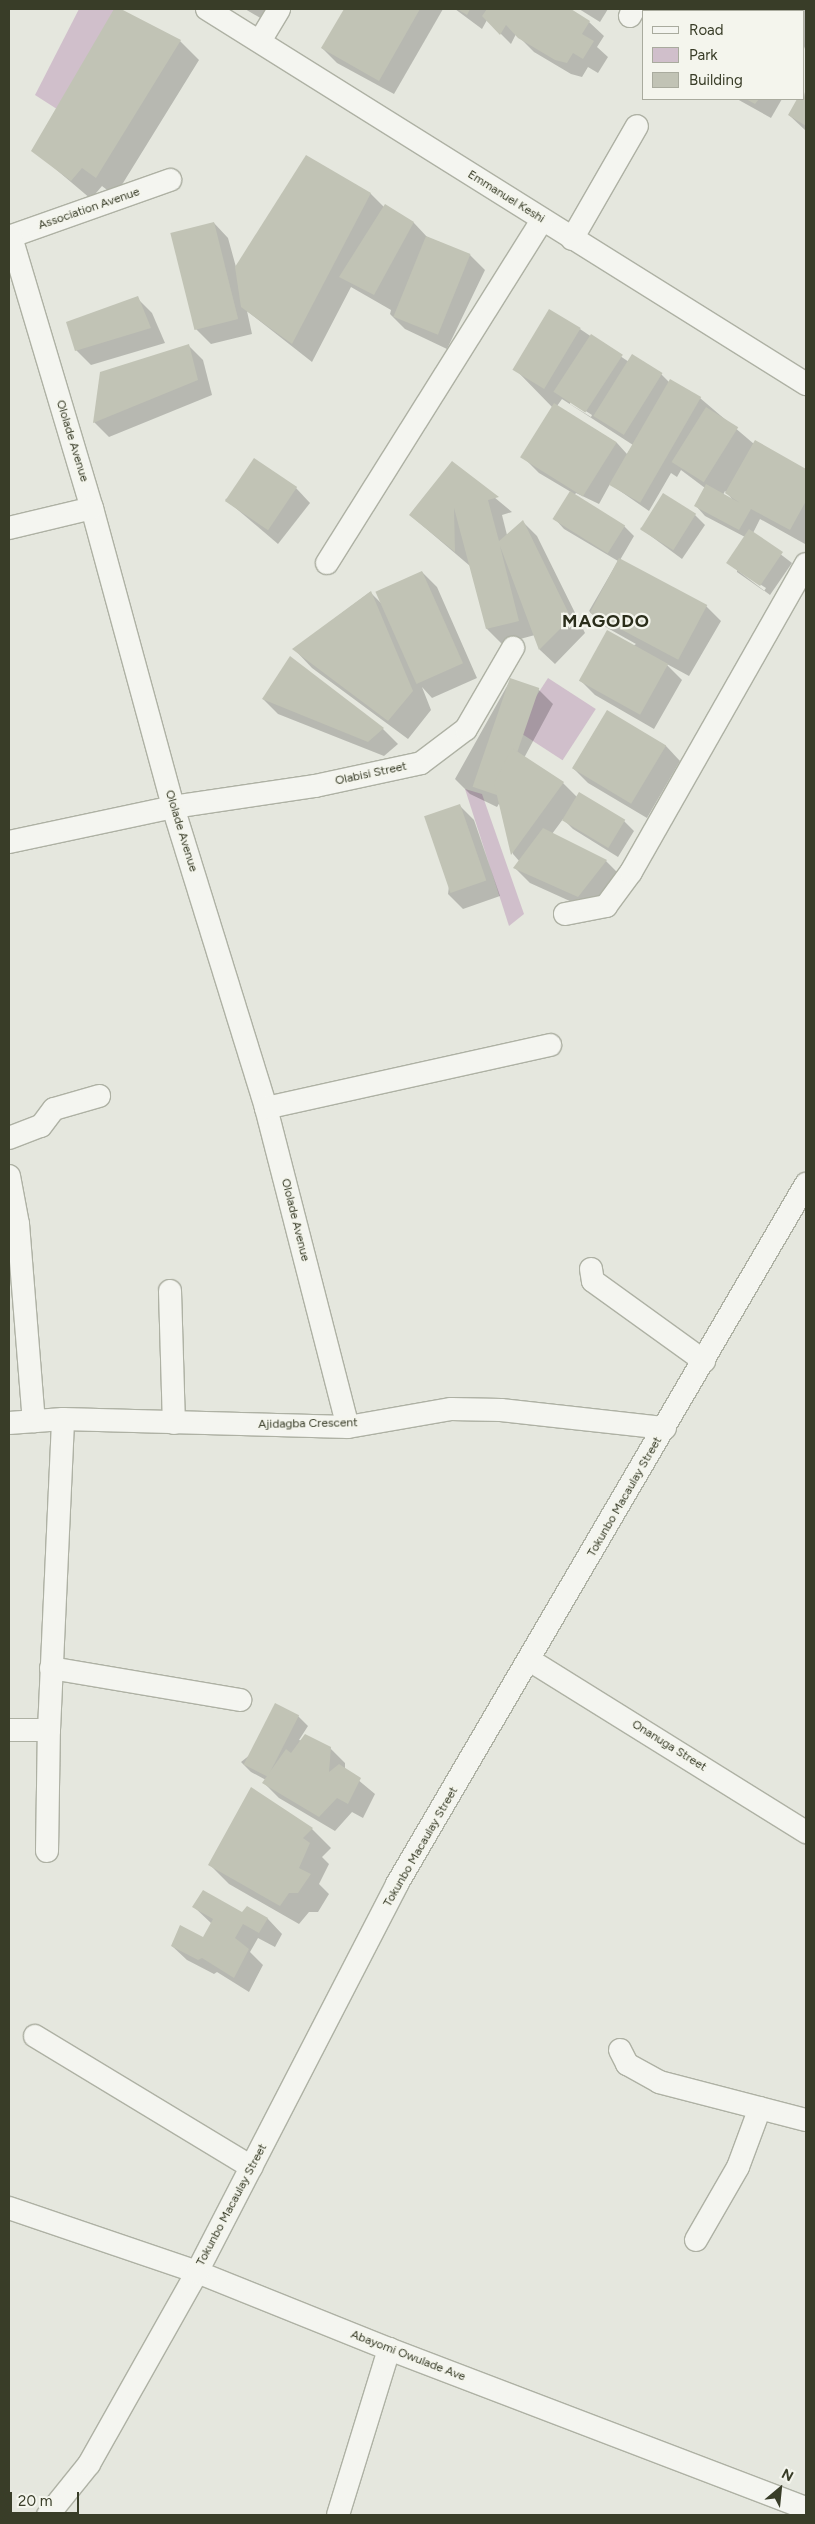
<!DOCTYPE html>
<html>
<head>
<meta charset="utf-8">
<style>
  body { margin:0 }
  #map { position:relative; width:815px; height:2524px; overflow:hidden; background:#e5e7de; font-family:Figtree,sans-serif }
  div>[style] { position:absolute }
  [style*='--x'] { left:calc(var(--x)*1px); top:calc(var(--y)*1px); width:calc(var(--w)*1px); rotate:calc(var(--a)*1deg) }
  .green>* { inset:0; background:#d0bfcb; transform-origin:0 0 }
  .shadow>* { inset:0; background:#0003 }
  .building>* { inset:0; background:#c1c3b5; transform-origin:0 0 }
  .roads { filter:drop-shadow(1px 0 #aeb1a4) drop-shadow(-1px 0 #aeb1a4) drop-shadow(0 1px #aeb1a4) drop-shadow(0 -1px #aeb1a4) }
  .minor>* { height:22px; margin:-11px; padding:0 11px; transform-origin:11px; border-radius:11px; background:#f4f5f0 }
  span { translate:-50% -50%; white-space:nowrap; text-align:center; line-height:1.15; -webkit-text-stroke:4.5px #f4f5ed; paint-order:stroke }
  .street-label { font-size:12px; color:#393d28 }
  .district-label { font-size:18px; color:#2a2d1a; font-weight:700; letter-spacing:1px }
  .frame { position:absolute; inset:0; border:10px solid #393d28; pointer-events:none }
  .legend { position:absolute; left:642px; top:10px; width:162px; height:90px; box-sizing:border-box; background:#f4f5ed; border:1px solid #a9ab9e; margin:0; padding:6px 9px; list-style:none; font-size:15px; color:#393d28 }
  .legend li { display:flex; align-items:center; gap:10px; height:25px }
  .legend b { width:25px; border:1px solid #a9ab9e }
  .north { position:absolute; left:755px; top:2464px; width:50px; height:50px; -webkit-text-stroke:4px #f4f5ed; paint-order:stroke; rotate:28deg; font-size:14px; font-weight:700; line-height:20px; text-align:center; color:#393d28 }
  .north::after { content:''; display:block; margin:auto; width:18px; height:22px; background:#393d28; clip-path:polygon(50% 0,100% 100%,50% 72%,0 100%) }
  .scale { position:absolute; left:10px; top:2492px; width:69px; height:22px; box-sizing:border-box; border:2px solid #393d28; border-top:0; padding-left:6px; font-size:15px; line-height:18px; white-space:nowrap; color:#393d28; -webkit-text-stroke:4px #f4f5ed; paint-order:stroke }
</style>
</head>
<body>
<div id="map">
  <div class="green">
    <div style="clip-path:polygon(79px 9px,121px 9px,60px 111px,35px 95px)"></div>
    <div style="left:548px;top:678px;width:57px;height:61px;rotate:33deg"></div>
    <div style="clip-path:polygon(465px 789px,482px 794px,524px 914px,509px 926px)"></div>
  </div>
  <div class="shadow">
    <div style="clip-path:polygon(115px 9px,180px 41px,199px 60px,115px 196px,102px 186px,91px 199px,33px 150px)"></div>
    <div style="clip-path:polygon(245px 9px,283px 9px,274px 26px)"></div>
    <div style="clip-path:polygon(346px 9px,443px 9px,394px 94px,337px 63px,322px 48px)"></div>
    <div style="clip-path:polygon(455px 9px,568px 9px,589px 22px,604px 36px,597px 47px,608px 57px,598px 73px,588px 67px,582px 77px,571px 74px,534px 52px,516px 34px,511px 44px,487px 20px,482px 29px)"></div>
    <div style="clip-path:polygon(579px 9px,608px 9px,600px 22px)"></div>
    <div style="clip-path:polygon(720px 9px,806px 9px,806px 44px,804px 49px,804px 11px)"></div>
    <div style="clip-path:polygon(806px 86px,806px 131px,789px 115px,799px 99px,804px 99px)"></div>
    <div style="clip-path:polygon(737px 99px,782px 99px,771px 118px)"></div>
    <div style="clip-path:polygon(307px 157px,371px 194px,384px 207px,414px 223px,429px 239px,470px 255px,485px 270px,447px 349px,405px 329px,390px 314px,391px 310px,351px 287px,312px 362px,247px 311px,252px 334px,211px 344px,196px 329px,214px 223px,228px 238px,236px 267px)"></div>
    <div style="clip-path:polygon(137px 298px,152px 313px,165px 343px,91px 365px,76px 350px)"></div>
    <div style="clip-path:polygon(evenodd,580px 329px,629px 362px,661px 374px,670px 383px,700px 398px,754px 444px,756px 442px,806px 471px,805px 544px,760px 519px,753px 533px,792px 563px,770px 595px,728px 563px,745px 537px,705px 516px,696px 506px,705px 488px,681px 470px,677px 477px,671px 473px,649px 511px,610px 484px,599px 504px,576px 493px,574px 496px,624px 526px,634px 536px,620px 560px,706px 606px,721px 621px,689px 676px,665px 663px,682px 680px,654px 729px,595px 695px,580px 680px,636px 644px,604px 626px,589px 611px,618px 561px,564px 529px,555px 519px,571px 492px,539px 473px,524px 458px,553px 408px,515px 369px,580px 329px,562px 399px,633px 445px,627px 454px,617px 443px,557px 406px,562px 399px,580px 329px,570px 401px,592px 415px,591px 417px,570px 404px,570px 401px,580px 329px,725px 491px,733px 500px,723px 495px,725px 491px,580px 329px,737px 569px,766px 588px,764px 591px,737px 572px,737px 569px)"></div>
    <div style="clip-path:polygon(188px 345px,203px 360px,212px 395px,109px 437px,94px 422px)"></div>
    <div style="clip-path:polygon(452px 462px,512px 512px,502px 515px,507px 535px,523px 522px,537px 536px,585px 633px,555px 664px,540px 650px,535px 635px,502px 644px,487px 629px,470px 566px,410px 515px)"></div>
    <div style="clip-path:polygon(296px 488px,310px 503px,278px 544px,225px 499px)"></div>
    <div style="clip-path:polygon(695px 515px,705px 525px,682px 559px,640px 528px)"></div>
    <div style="clip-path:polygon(422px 572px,437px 587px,477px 678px,432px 698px,422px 687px,431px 710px,408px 739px,312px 668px,294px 649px,370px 592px,382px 604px)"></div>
    <div style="clip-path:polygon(290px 658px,383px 729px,398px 744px,384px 756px,278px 714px,263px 699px)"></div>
    <div style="clip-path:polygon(511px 679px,538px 689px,553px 704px,524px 758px,563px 783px,577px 797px,624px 821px,634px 831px,618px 857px,573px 829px,563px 819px,552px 834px,606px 861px,621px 876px,594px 912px,530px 883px,515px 868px,520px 862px,513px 854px,500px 802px,497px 807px,470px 794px,455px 779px)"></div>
    <div style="clip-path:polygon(607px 712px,666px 746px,680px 761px,647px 818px,588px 783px,573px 768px)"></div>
    <div style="clip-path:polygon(459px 805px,474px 820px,500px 896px,463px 909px,448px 894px)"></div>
    <div style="clip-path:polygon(298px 1716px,308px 1726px,299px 1740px,330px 1748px,345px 1763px,345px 1769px,375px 1794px,363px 1818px,352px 1812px,335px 1831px,279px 1798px,264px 1783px,266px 1780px,251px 1772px,241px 1762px)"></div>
    <div style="clip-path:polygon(251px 1789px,312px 1829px,331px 1848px,322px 1857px,329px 1864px,319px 1884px,329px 1894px,318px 1912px,309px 1912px,299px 1924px,229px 1884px,210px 1865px)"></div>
    <div style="clip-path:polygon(194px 1907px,243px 1913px,247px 1907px,268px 1919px,282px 1934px,275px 1947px,258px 1938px,250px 1952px,263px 1965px,249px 1992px,217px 1972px,214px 1974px,187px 1960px,172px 1946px,203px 1939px,212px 1924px)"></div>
  </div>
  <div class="building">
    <div style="clip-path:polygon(114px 9px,121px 9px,181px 40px,96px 178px,82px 168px,71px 181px,31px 151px)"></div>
    <div style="clip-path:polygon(344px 9px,420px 9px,379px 81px,321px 48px)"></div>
    <div style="clip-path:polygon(457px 9px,470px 9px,467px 15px)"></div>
    <div style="clip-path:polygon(487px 9px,571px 9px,590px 21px,582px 34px,594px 41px,583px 59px,573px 53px,567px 63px,555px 60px,518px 38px,506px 25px,500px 35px,482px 16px)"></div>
    <div style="clip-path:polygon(725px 9px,802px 9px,801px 11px)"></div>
    <div style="clip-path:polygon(806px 84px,806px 126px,788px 115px,797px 99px,804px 99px)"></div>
    <div style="clip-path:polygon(746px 99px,759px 99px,755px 104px)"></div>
    <div style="clip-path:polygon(306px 155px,371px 193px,292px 344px,241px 307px,235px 267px)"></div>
    <div style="clip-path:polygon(385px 204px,414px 222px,374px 295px,339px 277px)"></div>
    <div style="left:214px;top:222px;width:100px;height:45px;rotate:76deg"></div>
    <div style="left:426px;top:236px;width:48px;height:87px;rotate:22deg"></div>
    <div style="clip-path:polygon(138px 296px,151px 328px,75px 351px,66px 322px)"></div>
    <div style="left:549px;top:309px;width:37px;height:71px;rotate:31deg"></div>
    <div style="left:591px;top:334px;width:38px;height:69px;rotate:33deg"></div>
    <div style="clip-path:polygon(189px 344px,198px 380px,93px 423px,100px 372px)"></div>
    <div style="left:632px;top:354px;width:36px;height:73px;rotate:32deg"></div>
    <div style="left:670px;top:379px;width:36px;height:122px;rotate:30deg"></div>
    <div style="left:554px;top:403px;width:74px;height:64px;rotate:32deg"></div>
    <div style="left:706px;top:407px;width:38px;height:65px;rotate:32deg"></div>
    <div style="clip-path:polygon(755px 440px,806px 469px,806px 501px,790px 530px,751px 509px,739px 530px,694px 506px,706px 484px,740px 503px,725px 493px)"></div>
    <div style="left:254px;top:458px;width:52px;height:52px;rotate:34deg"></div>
    <div style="clip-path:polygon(452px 461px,499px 497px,488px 500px,499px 541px,523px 520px,571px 618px,539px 650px,500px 546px,519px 621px,486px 629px,454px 508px,455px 552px,409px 515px)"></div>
    <div style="left:570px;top:491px;width:65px;height:33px;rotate:32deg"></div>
    <div style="left:663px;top:493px;width:39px;height:43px;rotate:32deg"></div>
    <div style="left:749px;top:529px;width:41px;height:41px;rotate:34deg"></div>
    <div style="left:619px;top:558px;width:100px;height:62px;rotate:28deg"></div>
    <div style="left:422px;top:571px;width:101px;height:51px;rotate:66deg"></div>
    <div style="clip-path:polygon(371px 591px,413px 691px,388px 721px,292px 649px)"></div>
    <div style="left:607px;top:630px;width:70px;height:58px;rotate:29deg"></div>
    <div style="clip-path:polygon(290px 656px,384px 728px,368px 742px,262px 699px)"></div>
    <div style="left:510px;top:678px;width:31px;height:115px;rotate:19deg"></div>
    <div style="left:607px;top:710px;width:69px;height:68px;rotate:31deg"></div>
    <div style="clip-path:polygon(512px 748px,564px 782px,511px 855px,494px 783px)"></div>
    <div style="left:579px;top:792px;width:54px;height:33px;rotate:31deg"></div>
    <div style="left:460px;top:804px;width:81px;height:38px;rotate:71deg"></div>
    <div style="clip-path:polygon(543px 828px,607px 860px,578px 897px,513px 868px)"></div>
    <div style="left:275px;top:1703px;width:27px;height:69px;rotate:27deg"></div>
    <div style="clip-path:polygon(305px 1734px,331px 1747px,329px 1772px,339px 1764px,361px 1778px,348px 1804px,337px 1798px,319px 1817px,262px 1783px,286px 1749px,291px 1753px)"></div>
    <div style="clip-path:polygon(251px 1787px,313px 1828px,303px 1838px,310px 1843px,299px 1868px,311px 1874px,298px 1893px,289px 1893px,280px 1906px,208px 1865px)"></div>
    <div style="clip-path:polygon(203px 1890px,242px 1912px,247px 1906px,268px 1918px,259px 1933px,243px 1924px,235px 1938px,249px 1949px,234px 1978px,202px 1958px,198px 1960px,171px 1946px,180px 1925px,203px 1937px,213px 1919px,192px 1907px)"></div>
  </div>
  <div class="roads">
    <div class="minor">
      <div style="--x:207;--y:9;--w:707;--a:32.05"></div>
      <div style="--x:630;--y:16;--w:8;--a:-60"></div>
      <div style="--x:260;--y:41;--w:37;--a:-59"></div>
      <div style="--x:9;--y:237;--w:171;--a:-19.5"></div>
      <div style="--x:11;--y:237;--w:283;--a:73.4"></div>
      <div style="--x:92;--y:508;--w:310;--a:74.8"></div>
      <div style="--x:173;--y:807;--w:315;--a:72.8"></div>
      <div style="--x:266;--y:1108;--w:329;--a:75.6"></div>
      <div style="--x:572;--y:239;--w:130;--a:-60.1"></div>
      <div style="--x:9;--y:528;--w:85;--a:-13.5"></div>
      <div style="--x:327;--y:563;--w:405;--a:-57.9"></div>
      <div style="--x:9;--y:842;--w:168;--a:-12"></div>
      <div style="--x:173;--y:807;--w:144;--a:-8.4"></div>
      <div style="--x:315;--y:786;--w:108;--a:-12.2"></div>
      <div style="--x:421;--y:763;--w:56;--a:-37.1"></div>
      <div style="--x:466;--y:729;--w:94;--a:-59.9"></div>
      <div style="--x:565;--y:914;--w:42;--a:-11"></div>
      <div style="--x:606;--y:906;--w:42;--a:-53.7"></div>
      <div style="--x:631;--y:872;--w:354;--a:-60.4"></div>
      <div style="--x:266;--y:1108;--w:291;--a:-12.5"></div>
      <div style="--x:9;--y:1138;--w:34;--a:-21"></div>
      <div style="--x:41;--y:1126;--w:21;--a:-53"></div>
      <div style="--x:54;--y:1109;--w:47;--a:-16.1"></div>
      <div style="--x:9;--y:1176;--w:49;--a:79.4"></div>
      <div style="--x:18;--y:1224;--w:198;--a:85.4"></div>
      <div style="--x:591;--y:1269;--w:12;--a:81"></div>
      <div style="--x:593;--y:1281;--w:137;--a:35.8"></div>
      <div style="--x:170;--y:1291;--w:132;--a:88.3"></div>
      <div style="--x:9;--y:1423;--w:54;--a:-4.2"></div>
      <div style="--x:63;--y:1419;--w:285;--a:1.6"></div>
      <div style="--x:348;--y:1427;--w:105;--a:-9.9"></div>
      <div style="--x:451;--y:1409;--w:50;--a:1.1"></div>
      <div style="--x:501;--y:1410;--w:165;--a:6.3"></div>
      <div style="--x:531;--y:1661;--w:324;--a:31.9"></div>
      <div style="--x:51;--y:1668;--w:192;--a:9.6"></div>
      <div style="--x:9;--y:1730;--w:40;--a:0"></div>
      <div style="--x:49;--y:1730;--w:311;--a:-87.4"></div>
      <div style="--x:47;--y:1851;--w:121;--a:-89.1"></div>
      <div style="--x:35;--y:2036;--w:253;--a:31.2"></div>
      <div style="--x:620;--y:2050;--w:16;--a:63"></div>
      <div style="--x:627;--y:2064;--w:37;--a:29"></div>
      <div style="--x:659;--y:2082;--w:152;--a:14.5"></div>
      <div style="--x:9;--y:2208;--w:199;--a:18.8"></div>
      <div style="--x:197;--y:2272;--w:207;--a:21.9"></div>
      <div style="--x:389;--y:2349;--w:446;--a:20.9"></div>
      <div style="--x:696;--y:2240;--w:84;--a:-60.1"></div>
      <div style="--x:738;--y:2167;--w:63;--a:-69.6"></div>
      <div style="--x:48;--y:2515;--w:65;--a:-51.2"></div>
      <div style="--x:89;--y:2464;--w:220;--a:-60.6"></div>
      <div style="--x:197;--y:2272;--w:437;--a:-62.7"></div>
      <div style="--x:397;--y:1884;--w:811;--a:-59.7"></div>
      <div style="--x:338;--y:2515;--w:174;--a:-72.9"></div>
    </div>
  </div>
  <div class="street-label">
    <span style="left:506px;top:197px;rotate:32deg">Emmanuel Keshi</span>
    <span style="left:89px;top:209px;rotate:-19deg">Association Avenue</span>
    <span style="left:72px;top:441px;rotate:73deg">Ololade Avenue</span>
    <span style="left:371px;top:774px;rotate:-12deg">Olabisi Street</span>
    <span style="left:181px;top:831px;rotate:73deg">Ololade Avenue</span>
    <span style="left:295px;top:1220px;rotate:76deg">Ololade Avenue</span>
    <span style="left:308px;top:1424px;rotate:-1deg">Ajidagba Crescent</span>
    <span style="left:625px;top:1497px;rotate:-60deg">Tokunbo Macaulay Street</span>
    <span style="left:669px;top:1746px;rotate:32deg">Onanuga Street</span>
    <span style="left:421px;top:1847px;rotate:-60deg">Tokunbo Macaulay Street</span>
    <span style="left:232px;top:2205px;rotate:-62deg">Tokunbo Macaulay Street</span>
    <span style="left:408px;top:2356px;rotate:21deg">Abayomi Owulade Ave</span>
  </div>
  <div class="district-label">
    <span style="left:606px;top:621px">MAGODO</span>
  </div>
  <div class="frame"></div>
  <ul class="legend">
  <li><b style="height:6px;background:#f4f5f0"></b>Road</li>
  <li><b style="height:14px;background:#d0bfcb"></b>Park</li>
  <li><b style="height:14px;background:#c1c3b5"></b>Building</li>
  </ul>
  <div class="north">N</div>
  <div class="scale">20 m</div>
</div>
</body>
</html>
